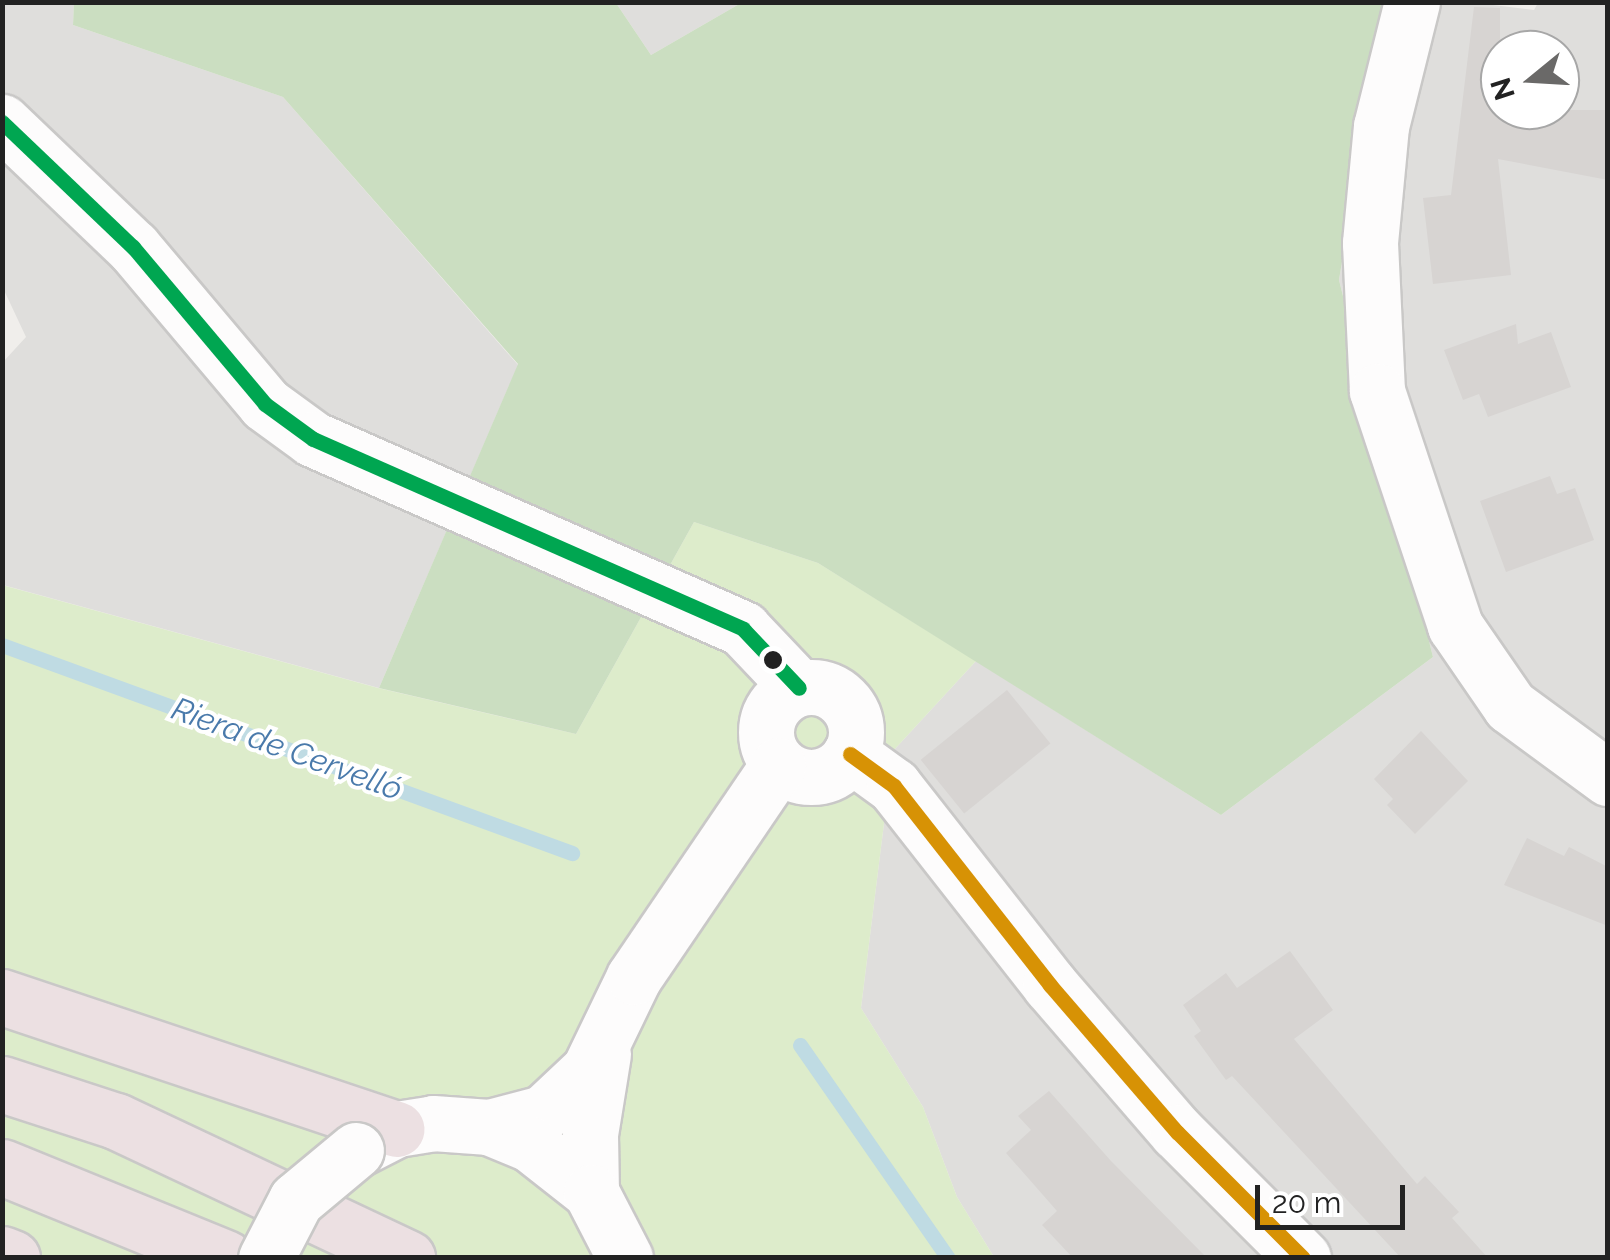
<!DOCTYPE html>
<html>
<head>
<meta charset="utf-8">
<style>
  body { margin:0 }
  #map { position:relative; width:1610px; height:1260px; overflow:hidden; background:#f0eeeb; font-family:Raleway,sans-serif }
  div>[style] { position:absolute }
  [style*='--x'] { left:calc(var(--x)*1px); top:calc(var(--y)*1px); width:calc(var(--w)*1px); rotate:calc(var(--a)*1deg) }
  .residential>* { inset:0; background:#dfdedc }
  .grass>* { inset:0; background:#ddeccb }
  .forest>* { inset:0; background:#cbdec1 }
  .stream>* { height:15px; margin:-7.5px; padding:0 7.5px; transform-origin:7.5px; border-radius:7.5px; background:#bfdbe3 }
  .building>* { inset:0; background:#d7d4d2; transform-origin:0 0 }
  .roads { filter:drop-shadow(2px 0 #c9c8c7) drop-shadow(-2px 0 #c9c8c7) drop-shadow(0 2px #c9c8c7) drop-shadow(0 -2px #c9c8c7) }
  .minor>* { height:55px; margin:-27.5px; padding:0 27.5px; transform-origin:27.5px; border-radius:27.5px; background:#fdfcfc }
  .minor>.ring { margin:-27.5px; padding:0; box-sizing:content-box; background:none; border:55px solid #fdfcfc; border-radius:50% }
  .tertiary>* { height:55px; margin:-27.5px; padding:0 27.5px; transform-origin:27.5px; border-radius:27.5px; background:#fdfcfc }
  .motorway>* { height:55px; margin:-27.5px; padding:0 27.5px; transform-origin:27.5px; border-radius:27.5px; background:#ece0e2 }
  .bridges { filter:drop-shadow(2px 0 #c9c8c7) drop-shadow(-2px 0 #c9c8c7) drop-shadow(0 2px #c9c8c7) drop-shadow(0 -2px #c9c8c7) }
  .tertiary-bridge>* { height:55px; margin:-27.5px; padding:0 27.5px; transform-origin:27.5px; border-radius:27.5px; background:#fdfcfc }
  .bus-1>* { height:15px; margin:-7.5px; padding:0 7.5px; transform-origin:7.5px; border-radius:7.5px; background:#00a651 }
  .bus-2>* { height:15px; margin:-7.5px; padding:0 7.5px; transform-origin:7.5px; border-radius:7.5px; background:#d79205 }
  .dots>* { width:28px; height:28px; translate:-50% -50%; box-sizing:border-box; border:5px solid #fff; border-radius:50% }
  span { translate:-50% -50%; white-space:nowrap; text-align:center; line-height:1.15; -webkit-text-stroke:8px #fff; paint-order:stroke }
  .water-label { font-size:32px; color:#4a7aab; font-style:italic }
  .frame { position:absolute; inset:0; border:5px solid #222; pointer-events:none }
  .north { position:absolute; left:1480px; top:30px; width:100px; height:100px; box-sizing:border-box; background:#fff; border:2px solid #a7a7a7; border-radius:50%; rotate:252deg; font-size:28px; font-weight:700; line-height:40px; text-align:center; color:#222 }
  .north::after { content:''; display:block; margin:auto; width:35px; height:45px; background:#6a6968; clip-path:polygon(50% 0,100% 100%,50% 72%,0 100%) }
  .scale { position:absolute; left:1255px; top:1185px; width:150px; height:45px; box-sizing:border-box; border:5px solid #222; border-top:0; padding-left:12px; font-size:30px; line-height:35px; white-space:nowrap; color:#222; -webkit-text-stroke:8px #fff; paint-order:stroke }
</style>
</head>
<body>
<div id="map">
  <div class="residential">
    <div style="clip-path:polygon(evenodd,1468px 2px,1534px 10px,1538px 3px,1607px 3px,1607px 1257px,994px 1257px,957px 1197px,923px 1107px,861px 1008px,893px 751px,976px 661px,1221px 815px,1433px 657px,1339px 280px,1384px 3px,1468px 2px,1500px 50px,1560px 50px,1560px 110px,1500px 110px,1500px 50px)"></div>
    <div style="clip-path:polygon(3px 3px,74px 3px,73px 25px,283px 97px,518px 365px,379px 688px,3px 585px,3px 362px,26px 337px,3px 288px)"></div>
    <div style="clip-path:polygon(616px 3px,741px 3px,651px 55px)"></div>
  </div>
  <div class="grass">
    <div style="clip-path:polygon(694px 522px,818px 563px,976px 661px,893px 751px,861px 1008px,923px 1107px,957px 1197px,994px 1257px,3px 1257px,2px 585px,378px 688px,576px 734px)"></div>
  </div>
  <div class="forest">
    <div style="clip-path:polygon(74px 2px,616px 3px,651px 55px,741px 3px,1384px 3px,1339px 280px,1433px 657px,1221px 815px,818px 563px,694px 522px,576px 734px,379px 688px,518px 364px,283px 97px,73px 25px)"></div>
  </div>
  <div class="stream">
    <div style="--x:2;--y:645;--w:607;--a:20.05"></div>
    <div style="--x:800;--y:1045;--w:259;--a:55.2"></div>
  </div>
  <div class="building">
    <div style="clip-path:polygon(1474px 7px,1500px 8px,1500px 110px,1608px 110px,1608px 180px,1498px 159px,1511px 275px,1433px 284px,1423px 198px,1451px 195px)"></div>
    <div style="clip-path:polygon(1516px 324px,1518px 344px,1551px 332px,1571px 387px,1488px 417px,1479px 394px,1463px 400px,1444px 350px)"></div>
    <div style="clip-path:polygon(1550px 476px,1557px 494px,1575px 488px,1594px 540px,1506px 572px,1480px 501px)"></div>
    <div style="left:1007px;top:690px;width:69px;height:111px;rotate:51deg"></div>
    <div style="clip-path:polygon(1421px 731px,1468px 781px,1415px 834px,1387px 805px,1393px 799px,1374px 779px)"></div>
    <div style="clip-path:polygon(1527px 838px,1564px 856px,1569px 847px,1608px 867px,1608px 926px,1504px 885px)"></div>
    <div style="clip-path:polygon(1290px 951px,1333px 1010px,1294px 1039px,1417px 1184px,1425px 1176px,1459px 1212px,1452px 1218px,1488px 1258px,1401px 1258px,1232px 1076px,1226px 1080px,1194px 1036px,1201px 1031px,1183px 1005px,1226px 973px,1237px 988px)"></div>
    <div style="clip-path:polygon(1049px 1091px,1111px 1161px,1207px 1258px,1073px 1258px,1042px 1225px,1057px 1211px,1006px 1153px,1031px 1130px,1018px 1116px)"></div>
  </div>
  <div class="roads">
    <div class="minor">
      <div style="--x:1412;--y:2;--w:128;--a:104"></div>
      <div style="--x:1381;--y:126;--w:118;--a:95.4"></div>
      <div style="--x:1370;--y:243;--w:148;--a:87.3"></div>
      <div style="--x:1377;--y:391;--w:248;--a:71.6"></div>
      <div style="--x:1455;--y:626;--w:97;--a:55.5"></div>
      <div style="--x:1510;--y:706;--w:122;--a:36.3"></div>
      <div style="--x:2;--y:122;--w:181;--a:43.7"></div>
      <div style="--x:133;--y:247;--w:205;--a:49.9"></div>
      <div style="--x:265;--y:404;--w:59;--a:36.1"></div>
      <div style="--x:313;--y:439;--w:470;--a:23.8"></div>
      <div style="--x:743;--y:629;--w:81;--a:46.5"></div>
      <div class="ring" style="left:766px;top:687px;width:35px;height:35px"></div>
      <div style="--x:850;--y:754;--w:54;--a:36"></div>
      <div style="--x:894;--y:786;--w:253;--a:51.9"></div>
      <div style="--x:1050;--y:985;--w:194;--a:49.2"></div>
      <div style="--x:1177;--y:1132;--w:178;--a:45"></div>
      <div style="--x:489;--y:1127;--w:56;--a:-14.5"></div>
      <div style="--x:543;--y:1113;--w:63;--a:-43.1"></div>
      <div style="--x:589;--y:1070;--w:103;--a:-64.2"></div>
      <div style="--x:634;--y:977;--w:256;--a:-55.8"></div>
      <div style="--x:591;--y:1192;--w:58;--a:-91"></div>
      <div style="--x:590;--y:1134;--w:81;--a:-80.8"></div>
    </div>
    <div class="tertiary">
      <div style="--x:356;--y:1150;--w:46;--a:-27.1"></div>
      <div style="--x:397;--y:1129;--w:36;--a:-9"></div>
      <div style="--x:433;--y:1123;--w:56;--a:4.1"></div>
      <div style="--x:489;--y:1127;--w:44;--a:22.5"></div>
      <div style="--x:530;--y:1144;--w:78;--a:38.2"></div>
      <div style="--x:591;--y:1192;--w:74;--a:62.7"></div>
    </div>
    <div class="motorway">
      <div style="--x:2;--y:997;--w:416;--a:18.5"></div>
      <div style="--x:2;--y:1084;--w:120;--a:18"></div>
      <div style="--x:116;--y:1121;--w:322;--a:25.2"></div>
      <div style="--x:2;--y:1167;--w:241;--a:22.2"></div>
      <div style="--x:2;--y:1254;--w:11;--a:22"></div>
    </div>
  </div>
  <div class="bridges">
    <div class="tertiary-bridge">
      <div style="--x:266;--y:1258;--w:65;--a:-62.7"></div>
      <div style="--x:296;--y:1200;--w:78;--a:-39.8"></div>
    </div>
  </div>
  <div class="bus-1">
    <div style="--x:2;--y:122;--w:181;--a:43.7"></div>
    <div style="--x:133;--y:247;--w:205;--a:49.9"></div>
    <div style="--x:265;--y:404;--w:59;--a:36.1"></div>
    <div style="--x:313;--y:439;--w:470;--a:23.8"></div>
    <div style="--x:743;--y:629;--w:81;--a:46.5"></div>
  </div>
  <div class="bus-2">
    <div style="--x:850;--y:754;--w:54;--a:36"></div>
    <div style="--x:894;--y:786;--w:253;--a:51.9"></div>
    <div style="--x:1050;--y:985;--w:194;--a:49.2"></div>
    <div style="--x:1177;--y:1132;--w:178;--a:45"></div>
  </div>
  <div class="dots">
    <div style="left:773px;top:660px;background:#222"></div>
  </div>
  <div class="water-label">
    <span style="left:287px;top:749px;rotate:20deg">Riera de Cervelló</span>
  </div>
  <div class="frame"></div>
  <div class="north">N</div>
  <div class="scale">20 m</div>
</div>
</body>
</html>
